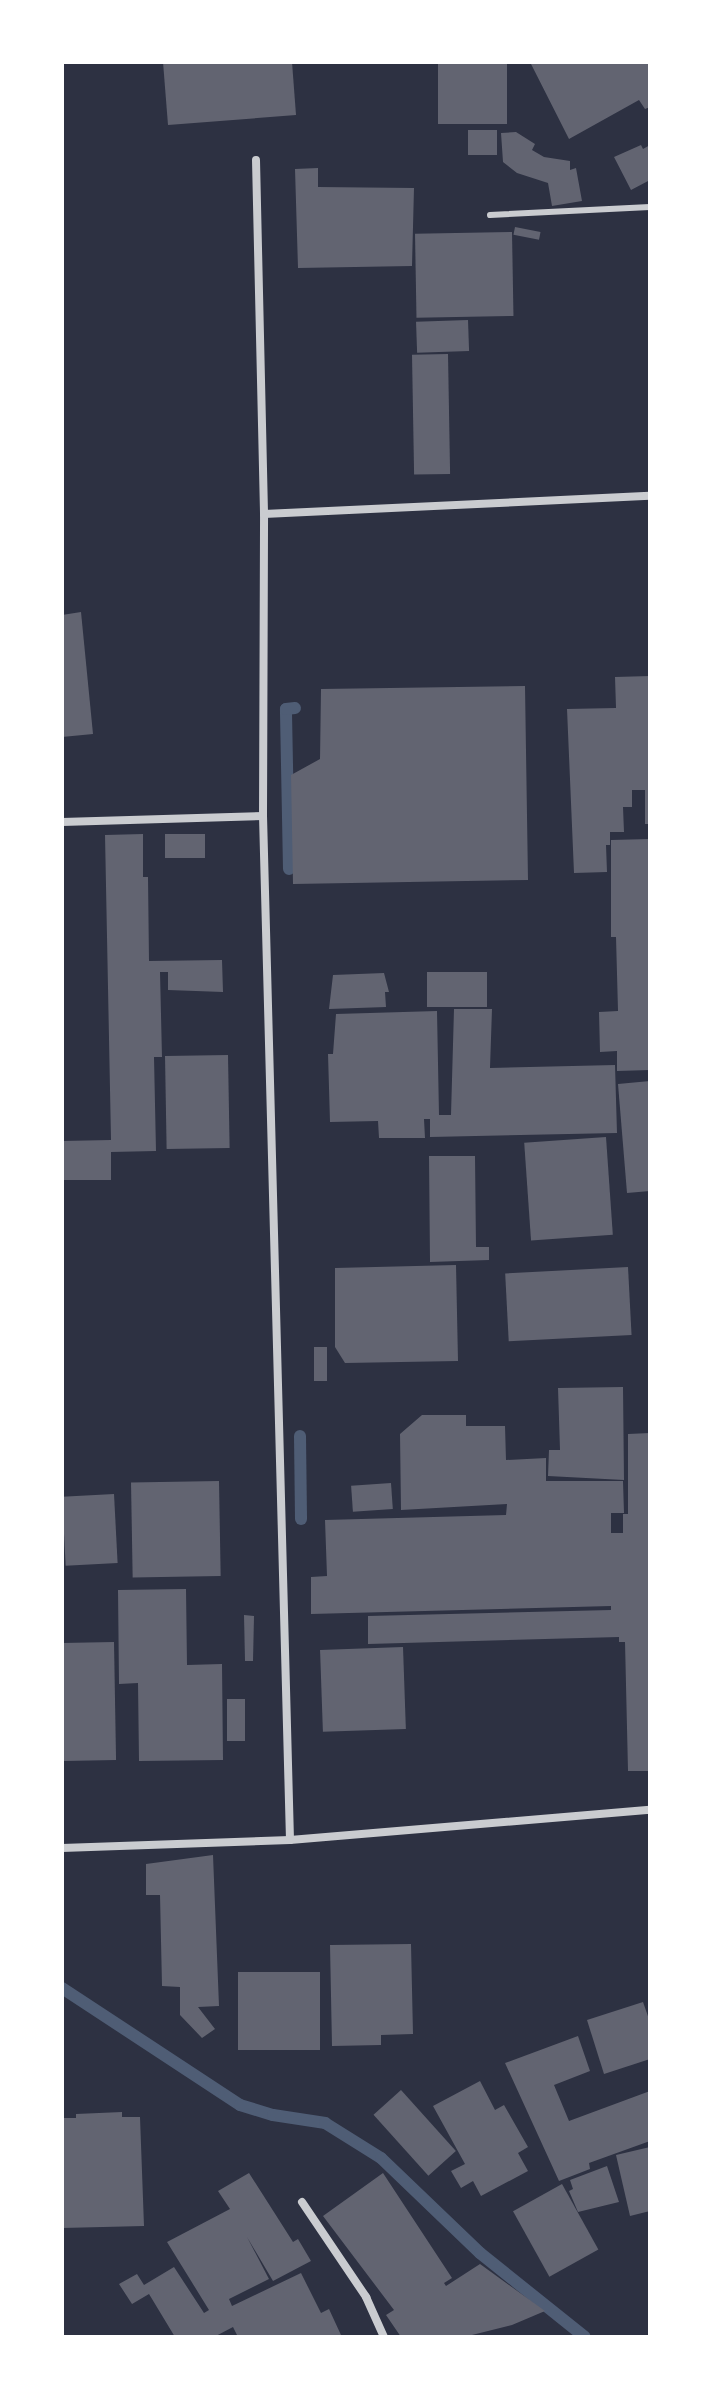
<!DOCTYPE html>
<html>
<head>
<meta charset="utf-8">
<style>
  body { margin:0 }
  #map { position:relative; width:712px; height:2399px; overflow:hidden; background:#2d3142; font-family:"Asap Condensed",sans-serif }
  div>[style] { position:absolute }
  [style*='--x'] { left:calc(var(--x)*1px); top:calc(var(--y)*1px); width:calc(var(--w)*1px); rotate:calc(var(--a)*1deg) }
  .stream>* { height:12px; margin:-6px; padding:0 6px; transform-origin:6px; border-radius:6px; background:#4f5d75 }
  .building>* { inset:0; background:#626471; transform-origin:0 0 }
  .service>* { height:6px; margin:-3px; padding:0 3px; transform-origin:3px; border-radius:3px; background:#caccd0 }
  .minor>* { height:8px; margin:-4px; padding:0 4px; transform-origin:4px; border-radius:4px; background:#caccd0 }
  span { translate:-50% -50%; white-space:nowrap; text-align:center; line-height:1.15; -webkit-text-stroke:6px #fff; paint-order:stroke }
  .frame { position:absolute; inset:0; border:64px solid #fff; pointer-events:none }
</style>
</head>
<body>
<div id="map">
  <div class="stream">
    <div style="--x:289;--y:869;--w:160;--a:-91.1"></div>
    <div style="--x:286;--y:709;--w:9;--a:-6"></div>
    <div style="--x:300;--y:1436;--w:83;--a:89.3"></div>
    <div style="--x:62;--y:1988;--w:213;--a:33.3"></div>
    <div style="--x:240;--y:2105;--w:34;--a:17"></div>
    <div style="--x:273;--y:2115;--w:53;--a:8.7"></div>
    <div style="--x:325;--y:2123;--w:66;--a:32"></div>
    <div style="--x:381;--y:2158;--w:137;--a:43.8"></div>
    <div style="--x:480;--y:2253;--w:134;--a:38.7"></div>
  </div>
  <div class="building">
    <div style="clip-path:polygon(163px 62px,292px 62px,296px 115px,168px 125px)"></div>
    <div style="left:438px;top:62px;width:69px;height:62px"></div>
    <div style="clip-path:polygon(530px 62px,650px 62px,650px 107px,645px 109px,639px 100px,569px 139px)"></div>
    <div style="left:468px;top:130px;width:29px;height:25px"></div>
    <div style="clip-path:polygon(516px 132px,535px 144px,532px 150px,544px 157px,570px 161px,570px 170px,576px 168px,582px 201px,552px 206px,548px 183px,517px 173px,503px 162px,501px 133px)"></div>
    <div style="clip-path:polygon(641px 145px,643px 149px,650px 145px,650px 180px,631px 190px,614px 157px)"></div>
    <div style="clip-path:polygon(318px 168px,318px 187px,414px 188px,412px 266px,298px 268px,295px 169px)"></div>
    <div style="left:515px;top:227px;width:26px;height:8px;rotate:11deg"></div>
    <div style="left:512px;top:232px;width:84px;height:97px;rotate:89deg"></div>
    <div style="left:468px;top:320px;width:31px;height:52px;rotate:88deg"></div>
    <div style="left:448px;top:354px;width:120px;height:36px;rotate:89deg"></div>
    <div style="clip-path:polygon(81px 612px,93px 734px,62px 737px,62px 615px)"></div>
    <div style="clip-path:polygon(650px 676px,650px 824px,645px 824px,645px 790px,632px 790px,632px 807px,623px 807px,624px 832px,610px 832px,610px 845px,606px 845px,607px 872px,574px 873px,567px 709px,616px 708px,615px 677px)"></div>
    <div style="clip-path:polygon(525px 686px,528px 880px,293px 884px,291px 775px,320px 759px,321px 689px)"></div>
    <div style="clip-path:polygon(143px 834px,143px 877px,148px 877px,149px 961px,222px 960px,223px 992px,168px 990px,168px 972px,160px 972px,162px 1057px,154px 1057px,156px 1151px,111px 1152px,111px 1180px,62px 1180px,62px 1141px,111px 1140px,105px 835px)"></div>
    <div style="left:165px;top:834px;width:40px;height:24px"></div>
    <div style="clip-path:polygon(650px 839px,650px 1070px,617px 1071px,617px 1051px,600px 1052px,599px 1012px,618px 1011px,616px 937px,611px 937px,611px 840px)"></div>
    <div style="left:427px;top:972px;width:60px;height:35px"></div>
    <div style="clip-path:polygon(384px 973px,389px 992px,385px 992px,386px 1007px,329px 1009px,333px 975px)"></div>
    <div style="clip-path:polygon(454px 1009px,492px 1009px,490px 1068px,615px 1065px,617px 1133px,430px 1137px,430px 1119px,424px 1119px,425px 1138px,379px 1138px,378px 1121px,330px 1122px,328px 1054px,333px 1054px,336px 1014px,437px 1011px,439px 1115px,451px 1115px)"></div>
    <div style="left:228px;top:1055px;width:93px;height:63px;rotate:89deg"></div>
    <div style="clip-path:polygon(650px 1081px,650px 1191px,627px 1193px,618px 1084px)"></div>
    <div style="left:606px;top:1137px;width:98px;height:82px;rotate:86deg"></div>
    <div style="clip-path:polygon(429px 1156px,475px 1156px,476px 1247px,489px 1247px,489px 1260px,430px 1262px)"></div>
    <div style="clip-path:polygon(456px 1265px,458px 1361px,345px 1363px,335px 1347px,335px 1268px)"></div>
    <div style="left:628px;top:1267px;width:68px;height:123px;rotate:87deg"></div>
    <div style="left:314px;top:1347px;width:13px;height:34px"></div>
    <div style="clip-path:polygon(623px 1387px,624px 1480px,548px 1476px,549px 1450px,560px 1450px,558px 1388px)"></div>
    <div style="clip-path:polygon(422px 1415px,466px 1415px,466px 1426px,505px 1426px,506px 1460px,546px 1458px,546px 1481px,623px 1481px,624px 1513px,611px 1513px,611px 1533px,623px 1533px,623px 1514px,628px 1514px,628px 1434px,650px 1433px,650px 1771px,628px 1771px,625px 1642px,619px 1642px,619px 1637px,368px 1644px,368px 1616px,611px 1610px,611px 1606px,311px 1614px,311px 1577px,327px 1576px,325px 1520px,506px 1515px,507px 1504px,401px 1510px,400px 1434px)"></div>
    <div style="left:219px;top:1481px;width:95px;height:88px;rotate:89deg"></div>
    <div style="left:391px;top:1483px;width:26px;height:40px;rotate:86deg"></div>
    <div style="left:114px;top:1494px;width:69px;height:52px;rotate:87deg"></div>
    <div style="clip-path:polygon(186px 1589px,187px 1665px,222px 1664px,223px 1760px,139px 1761px,138px 1683px,119px 1684px,118px 1590px)"></div>
    <div style="clip-path:polygon(244px 1615px,254px 1616px,253px 1661px,245px 1661px)"></div>
    <div style="left:114px;top:1642px;width:118px;height:52px;rotate:89deg"></div>
    <div style="left:403px;top:1647px;width:82px;height:83px;rotate:88deg"></div>
    <div style="left:227px;top:1699px;width:18px;height:42px"></div>
    <div style="clip-path:polygon(213px 1855px,219px 2006px,198px 2007px,215px 2029px,202px 2038px,180px 2015px,180px 1987px,162px 1986px,160px 1895px,146px 1895px,146px 1864px)"></div>
    <div style="clip-path:polygon(411px 1944px,413px 2034px,381px 2035px,381px 2045px,332px 2046px,330px 1945px)"></div>
    <div style="left:320px;top:1972px;width:78px;height:82px;rotate:90deg"></div>
    <div style="clip-path:polygon(643px 2002px,650px 2022px,650px 2059px,604px 2074px,587px 2020px)"></div>
    <div style="clip-path:polygon(578px 2036px,590px 2071px,554px 2085px,569px 2121px,650px 2091px,650px 2141px,589px 2163px,590px 2169px,559px 2181px,505px 2063px)"></div>
    <div style="clip-path:polygon(480px 2081px,495px 2110px,504px 2105px,528px 2147px,518px 2153px,528px 2171px,481px 2196px,473px 2181px,461px 2188px,451px 2171px,465px 2164px,433px 2106px)"></div>
    <div style="left:401px;top:2090px;width:82px;height:37px;rotate:48deg"></div>
    <div style="clip-path:polygon(122px 2112px,122px 2117px,140px 2117px,144px 2226px,62px 2228px,62px 2118px,76px 2118px,76px 2114px)"></div>
    <div style="clip-path:polygon(650px 2147px,650px 2211px,630px 2216px,616px 2155px)"></div>
    <div style="clip-path:polygon(607px 2166px,619px 2202px,578px 2212px,569px 2191px,573px 2189px,570px 2180px)"></div>
    <div style="clip-path:polygon(249px 2173px,293px 2242px,298px 2239px,311px 2261px,273px 2281px,247px 2237px,269px 2279px,229px 2299px,232px 2306px,301px 2273px,321px 2313px,329px 2309px,341px 2335px,238px 2337px,233px 2327px,214px 2337px,175px 2337px,149px 2294px,132px 2304px,119px 2284px,137px 2274px,144px 2285px,174px 2267px,204px 2313px,209px 2310px,167px 2242px,230px 2209px,218px 2191px)"></div>
    <div style="clip-path:polygon(383px 2173px,452px 2278px,444px 2283px,446px 2286px,480px 2264px,545px 2311px,512px 2325px,464px 2337px,401px 2337px,386px 2315px,394px 2310px,323px 2216px)"></div>
    <div style="left:562px;top:2184px;width:75px;height:56px;rotate:61deg"></div>
  </div>
  <div class="service">
    <div style="--x:490;--y:215;--w:160;--a:-2.9"></div>
  </div>
  <div class="minor">
    <div style="--x:256;--y:160;--w:354;--a:88.7"></div>
    <div style="--x:62;--y:822;--w:201;--a:-1.7"></div>
    <div style="--x:290;--y:1840;--w:1024;--a:-91.51"></div>
    <div style="--x:263;--y:816;--w:302;--a:-89.8"></div>
    <div style="--x:264;--y:514;--w:386;--a:-2.7"></div>
    <div style="--x:62;--y:1848;--w:228;--a:-2"></div>
    <div style="--x:290;--y:1840;--w:361;--a:-4.8"></div>
    <div style="--x:302;--y:2202;--w:115;--a:56"></div>
    <div style="--x:366;--y:2297;--w:44;--a:65.8"></div>
  </div>
  <div class="frame"></div>
</div>
</body>
</html>
